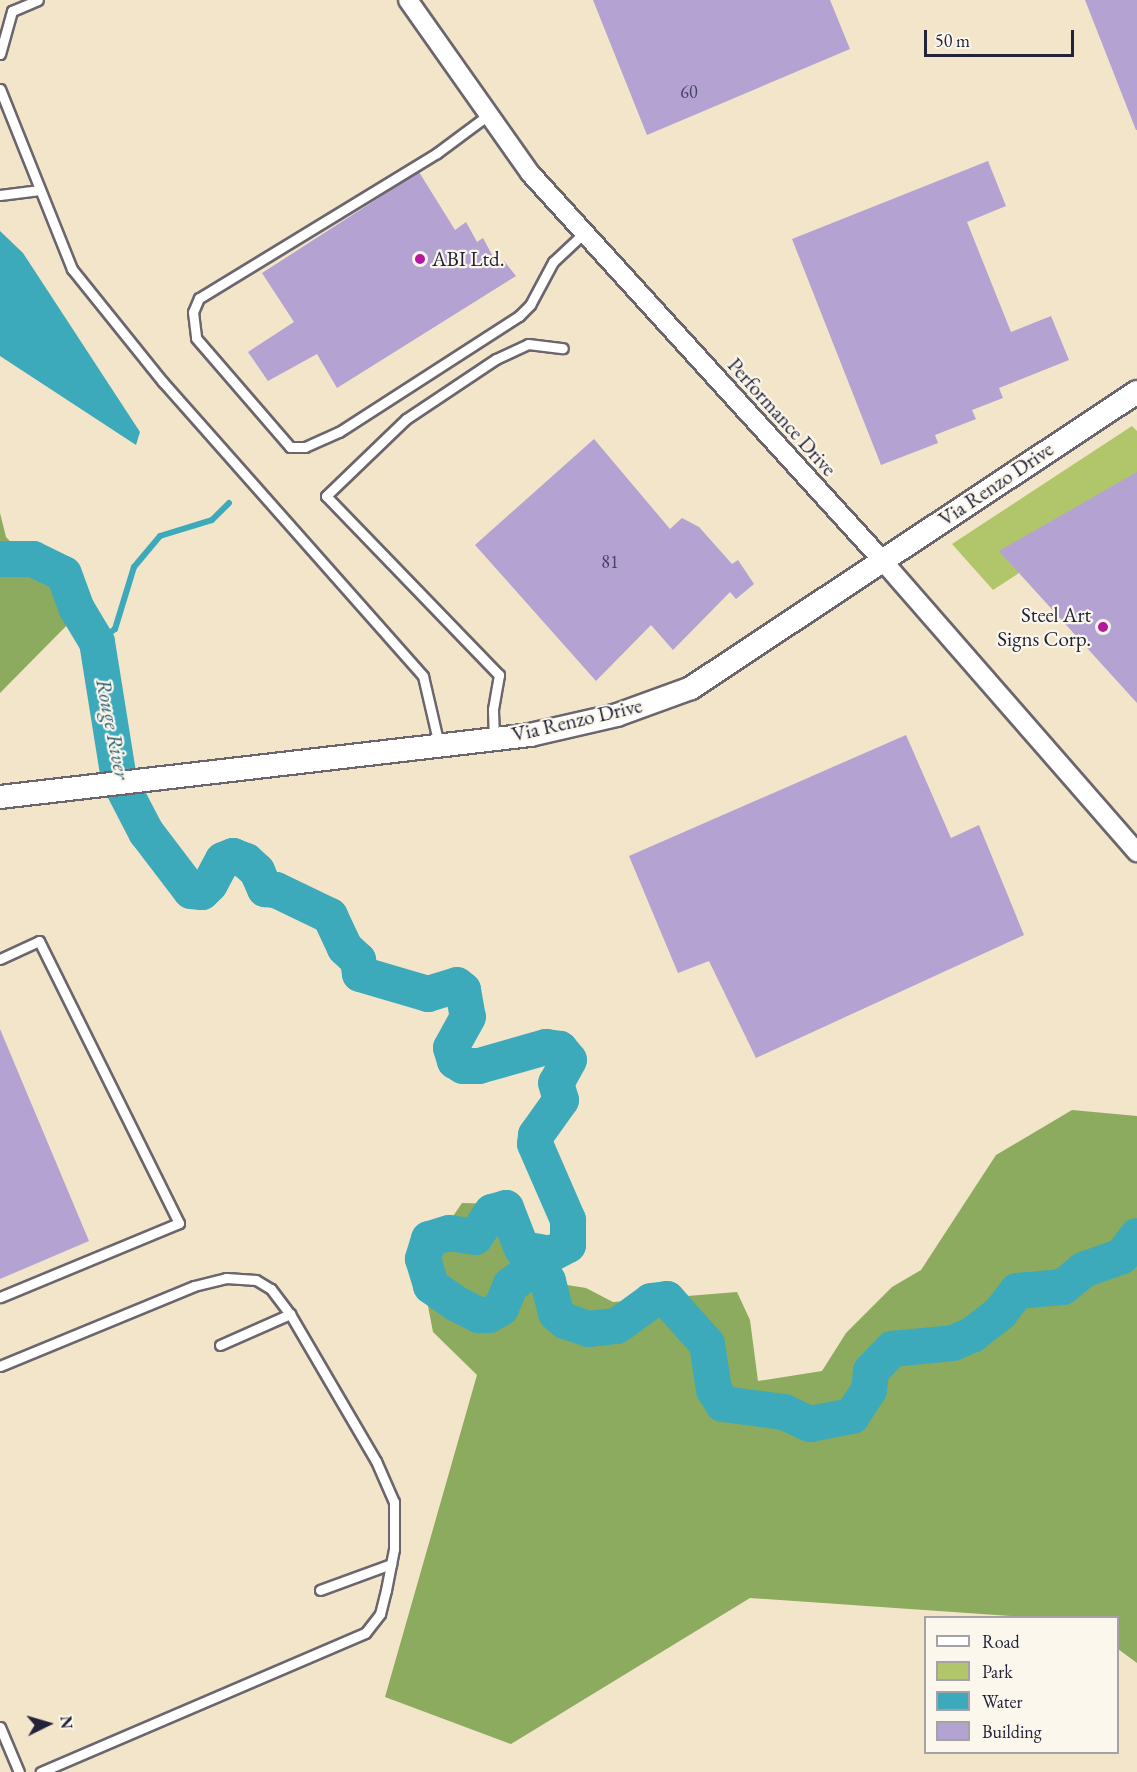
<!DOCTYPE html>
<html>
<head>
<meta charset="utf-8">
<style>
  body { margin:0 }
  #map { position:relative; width:1137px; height:1772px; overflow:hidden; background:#f2e5c9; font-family:"EB Garamond",serif }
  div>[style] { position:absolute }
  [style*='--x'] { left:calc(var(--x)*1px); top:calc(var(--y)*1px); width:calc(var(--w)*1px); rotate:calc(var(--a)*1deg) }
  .green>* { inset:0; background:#b1c66a }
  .forest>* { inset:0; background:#8cab5e }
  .water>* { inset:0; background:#3caaba }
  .stream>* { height:6px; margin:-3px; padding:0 3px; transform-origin:3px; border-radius:3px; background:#3caaba }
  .river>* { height:36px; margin:-18px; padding:0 18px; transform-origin:18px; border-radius:18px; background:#3caaba }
  .building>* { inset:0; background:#b3a2d2 }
  .roads { filter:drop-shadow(2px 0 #6b666d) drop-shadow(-2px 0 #6b666d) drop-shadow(0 2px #6b666d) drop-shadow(0 -2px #6b666d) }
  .service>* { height:9px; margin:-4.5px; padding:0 4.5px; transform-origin:4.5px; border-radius:4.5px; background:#fff }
  .minor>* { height:18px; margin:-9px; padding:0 9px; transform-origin:9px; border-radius:9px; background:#fff }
  .tertiary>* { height:22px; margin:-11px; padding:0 11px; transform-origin:11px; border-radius:11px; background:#fff }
  .dots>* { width:16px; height:16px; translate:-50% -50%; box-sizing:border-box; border:3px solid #fbf7ec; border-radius:50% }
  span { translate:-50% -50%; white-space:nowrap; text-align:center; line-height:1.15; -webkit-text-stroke:4.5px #fbf7ec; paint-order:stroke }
  .number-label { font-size:18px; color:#464261 }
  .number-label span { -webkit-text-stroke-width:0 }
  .poi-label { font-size:21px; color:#22223b }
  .left { translate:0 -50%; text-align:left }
  .right { translate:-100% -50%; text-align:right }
  .street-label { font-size:21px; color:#22223b }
  .water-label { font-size:22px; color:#2e5f74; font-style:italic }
  .legend { position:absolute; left:924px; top:1616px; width:195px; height:138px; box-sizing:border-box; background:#fbf7ec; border:2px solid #a4a2a5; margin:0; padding:8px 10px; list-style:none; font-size:18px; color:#22223b }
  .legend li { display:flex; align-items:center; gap:12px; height:30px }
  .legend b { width:30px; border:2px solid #a4a2a5 }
  .north { position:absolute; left:18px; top:1694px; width:60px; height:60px; -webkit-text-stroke:4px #fbf7ec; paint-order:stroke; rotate:85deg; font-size:16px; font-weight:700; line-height:24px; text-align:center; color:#22223b }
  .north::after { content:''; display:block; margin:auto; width:21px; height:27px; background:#22223b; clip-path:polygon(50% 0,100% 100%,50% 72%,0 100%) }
  .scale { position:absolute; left:924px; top:30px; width:150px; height:27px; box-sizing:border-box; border:3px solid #22223b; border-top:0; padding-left:8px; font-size:18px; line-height:21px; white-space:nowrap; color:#22223b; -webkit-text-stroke:4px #fbf7ec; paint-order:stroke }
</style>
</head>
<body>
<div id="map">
  <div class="green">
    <div style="clip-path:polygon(1132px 426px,1137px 431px,1137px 496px,993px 590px,952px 544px)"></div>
  </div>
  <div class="forest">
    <div style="clip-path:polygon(0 513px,6px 537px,78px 614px,0 693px)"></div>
    <div style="clip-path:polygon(1072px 1110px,1137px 1116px,1137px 1663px,1118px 1649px,1118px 1618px,1026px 1617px,750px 1598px,511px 1744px,385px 1697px,477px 1375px,433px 1332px,420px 1265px,462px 1203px,504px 1204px,519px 1221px,525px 1261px,542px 1281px,586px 1288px,613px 1302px,737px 1292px,750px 1320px,758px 1381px,822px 1371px,846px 1333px,892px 1287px,921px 1270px,996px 1155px)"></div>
  </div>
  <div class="water">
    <div style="clip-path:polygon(0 231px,23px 253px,140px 432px,136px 445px,0 356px)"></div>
  </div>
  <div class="stream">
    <div style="--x:97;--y:642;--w:22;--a:-36"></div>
    <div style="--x:115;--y:629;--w:65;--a:-73"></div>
    <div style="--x:134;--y:567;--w:40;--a:-50"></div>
    <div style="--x:160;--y:536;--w:54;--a:-17.1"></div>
    <div style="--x:212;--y:520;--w:24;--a:-45"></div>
  </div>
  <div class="river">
    <div style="--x:0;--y:559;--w:33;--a:0"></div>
    <div style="--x:33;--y:559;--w:34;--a:26"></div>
    <div style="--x:64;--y:574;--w:37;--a:70"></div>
    <div style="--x:77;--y:609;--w:39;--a:59"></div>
    <div style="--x:97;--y:642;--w:140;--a:80.9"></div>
    <div style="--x:119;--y:780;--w:59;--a:62.6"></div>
    <div style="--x:146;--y:832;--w:74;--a:52.7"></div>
    <div style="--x:191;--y:891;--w:11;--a:5"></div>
    <div style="--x:202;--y:892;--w:11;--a:-45"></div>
    <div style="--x:210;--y:884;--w:27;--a:-62"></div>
    <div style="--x:223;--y:860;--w:11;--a:-22"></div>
    <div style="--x:233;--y:856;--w:14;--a:21"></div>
    <div style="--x:246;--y:861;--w:15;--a:42"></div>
    <div style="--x:257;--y:871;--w:20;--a:66"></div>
    <div style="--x:265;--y:889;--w:11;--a:5"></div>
    <div style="--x:276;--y:890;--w:60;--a:25.7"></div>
    <div style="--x:330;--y:916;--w:35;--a:65"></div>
    <div style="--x:345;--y:948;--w:18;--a:43"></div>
    <div style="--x:358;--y:960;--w:14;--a:82"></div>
    <div style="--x:360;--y:974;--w:71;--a:16.4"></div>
    <div style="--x:428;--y:994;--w:30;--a:-17"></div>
    <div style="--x:457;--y:985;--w:8;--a:40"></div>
    <div style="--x:463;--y:990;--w:27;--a:80"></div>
    <div style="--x:468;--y:1017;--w:35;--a:119"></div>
    <div style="--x:451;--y:1048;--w:14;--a:73"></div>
    <div style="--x:455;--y:1061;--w:9;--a:32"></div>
    <div style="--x:463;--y:1066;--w:16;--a:0"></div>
    <div style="--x:479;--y:1066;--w:70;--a:-15.8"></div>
    <div style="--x:546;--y:1047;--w:14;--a:8"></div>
    <div style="--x:560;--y:1049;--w:14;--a:51"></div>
    <div style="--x:569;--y:1060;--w:26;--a:119"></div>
    <div style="--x:556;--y:1083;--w:18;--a:74"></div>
    <div style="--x:561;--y:1100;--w:43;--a:125.5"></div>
    <div style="--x:536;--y:1135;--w:9;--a:96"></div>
    <div style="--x:535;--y:1144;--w:83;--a:66.5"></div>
    <div style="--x:568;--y:1220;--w:25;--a:90"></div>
    <div style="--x:568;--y:1245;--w:19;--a:152"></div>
    <div style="--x:551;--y:1254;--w:29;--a:-170"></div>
    <div style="--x:522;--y:1249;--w:44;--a:-111.3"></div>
    <div style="--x:506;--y:1208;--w:15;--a:164"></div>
    <div style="--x:492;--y:1212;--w:30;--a:124"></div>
    <div style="--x:475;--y:1237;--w:26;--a:-171"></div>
    <div style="--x:449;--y:1233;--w:21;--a:163"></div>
    <div style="--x:429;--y:1239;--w:21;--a:107"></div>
    <div style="--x:423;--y:1259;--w:28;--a:73"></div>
    <div style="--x:431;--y:1286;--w:32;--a:35"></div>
    <div style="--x:457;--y:1304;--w:25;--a:27"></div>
    <div style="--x:479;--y:1315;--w:10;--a:0"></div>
    <div style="--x:489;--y:1315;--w:14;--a:-30"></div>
    <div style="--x:501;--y:1308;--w:25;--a:-67"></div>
    <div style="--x:511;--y:1285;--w:21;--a:-37"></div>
    <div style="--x:528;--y:1272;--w:13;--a:-4"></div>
    <div style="--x:541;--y:1271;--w:12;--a:55"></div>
    <div style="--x:548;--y:1281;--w:33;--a:76"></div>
    <div style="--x:556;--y:1313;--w:12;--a:42"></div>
    <div style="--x:565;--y:1321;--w:24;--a:19"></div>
    <div style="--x:588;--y:1329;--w:29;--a:-6"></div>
    <div style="--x:617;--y:1326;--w:42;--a:-36.3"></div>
    <div style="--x:651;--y:1301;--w:16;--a:-7"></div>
    <div style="--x:667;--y:1299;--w:60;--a:48.4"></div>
    <div style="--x:707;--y:1344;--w:47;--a:81.3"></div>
    <div style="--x:714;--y:1390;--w:17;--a:57"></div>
    <div style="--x:723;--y:1404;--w:62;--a:7.5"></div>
    <div style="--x:784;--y:1412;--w:29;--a:25"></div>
    <div style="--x:810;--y:1424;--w:43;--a:-10.8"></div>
    <div style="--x:852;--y:1416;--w:31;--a:-57"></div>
    <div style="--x:869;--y:1390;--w:19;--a:-84"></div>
    <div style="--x:871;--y:1371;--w:30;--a:-46"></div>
    <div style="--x:892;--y:1349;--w:61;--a:-5.6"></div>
    <div style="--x:953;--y:1343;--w:21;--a:-23"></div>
    <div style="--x:972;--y:1335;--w:36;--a:-38"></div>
    <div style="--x:1000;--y:1313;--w:28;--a:-52"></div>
    <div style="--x:1017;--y:1291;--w:46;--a:-5"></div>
    <div style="--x:1063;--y:1287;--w:26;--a:-40"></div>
    <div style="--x:1083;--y:1270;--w:41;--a:-19.7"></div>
    <div style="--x:1122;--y:1256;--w:25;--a:-53"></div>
  </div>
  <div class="building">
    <div style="clip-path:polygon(593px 0,830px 0,850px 49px,647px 135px)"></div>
    <div style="clip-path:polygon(1085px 0,1137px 0,1137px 130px,1136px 130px)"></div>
    <div style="clip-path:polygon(988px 161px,1006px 206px,967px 222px,1011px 332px,1051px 316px,1069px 360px,999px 388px,1003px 398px,972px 410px,976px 419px,935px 435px,938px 443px,881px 465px,792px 239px)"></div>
    <div style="clip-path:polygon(419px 172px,455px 230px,466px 222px,477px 242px,483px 238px,498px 266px,504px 261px,516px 276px,337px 388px,317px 354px,268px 381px,248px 352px,294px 322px,262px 273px)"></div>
    <div style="clip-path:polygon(594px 439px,670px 529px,682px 518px,699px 527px,732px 564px,738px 560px,754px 584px,736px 599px,730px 592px,673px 650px,651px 625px,596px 681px,475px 545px)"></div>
    <div style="clip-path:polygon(1137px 472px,1137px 703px,999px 551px)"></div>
    <div style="clip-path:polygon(906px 735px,951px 838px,979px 825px,1024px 935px,756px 1058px,709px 961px,678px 973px,629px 856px)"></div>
    <div style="clip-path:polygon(0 1029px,89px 1241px,0 1279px)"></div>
  </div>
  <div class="roads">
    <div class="service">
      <div style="--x:0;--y:54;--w:45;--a:-74.4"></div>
      <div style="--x:12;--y:11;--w:28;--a:-23"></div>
      <div style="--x:0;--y:89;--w:194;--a:68.2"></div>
      <div style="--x:72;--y:269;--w:145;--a:51.2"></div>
      <div style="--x:163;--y:382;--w:392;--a:48.5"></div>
      <div style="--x:423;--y:676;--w:71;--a:76.9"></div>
      <div style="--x:488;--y:115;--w:64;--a:143.3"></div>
      <div style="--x:437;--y:153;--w:279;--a:148.6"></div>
      <div style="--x:199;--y:298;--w:15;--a:113"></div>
      <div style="--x:193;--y:312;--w:26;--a:83"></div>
      <div style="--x:196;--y:338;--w:144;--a:49.2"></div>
      <div style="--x:290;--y:447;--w:15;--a:0"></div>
      <div style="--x:305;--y:447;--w:37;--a:-24"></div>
      <div style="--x:339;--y:432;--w:214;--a:-32.8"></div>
      <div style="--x:519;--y:316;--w:16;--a:-45"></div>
      <div style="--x:530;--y:305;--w:49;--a:-61.9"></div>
      <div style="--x:553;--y:262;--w:42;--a:-43.1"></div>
      <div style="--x:0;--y:195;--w:40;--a:-7.1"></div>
      <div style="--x:494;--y:739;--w:30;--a:-92"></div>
      <div style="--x:493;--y:709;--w:35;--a:-80"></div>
      <div style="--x:499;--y:675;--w:249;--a:-134"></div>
      <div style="--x:326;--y:496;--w:111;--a:-43.9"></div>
      <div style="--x:406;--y:419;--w:108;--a:-33.7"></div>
      <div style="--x:496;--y:359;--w:35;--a:-25"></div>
      <div style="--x:528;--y:344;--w:35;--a:7"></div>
      <div style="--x:0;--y:959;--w:43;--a:-24.8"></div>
      <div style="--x:39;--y:941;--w:315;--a:63.6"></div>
      <div style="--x:179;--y:1223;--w:194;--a:157.5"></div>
      <div style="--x:220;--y:1345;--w:77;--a:-23.9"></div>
      <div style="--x:0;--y:1366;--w:210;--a:-22.4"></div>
      <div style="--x:194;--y:1286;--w:33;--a:-14"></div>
      <div style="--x:226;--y:1278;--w:30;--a:4"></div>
      <div style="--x:256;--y:1280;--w:17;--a:31"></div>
      <div style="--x:271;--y:1289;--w:31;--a:53"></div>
      <div style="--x:290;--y:1314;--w:170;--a:59.7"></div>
      <div style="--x:376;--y:1461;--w:45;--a:66.3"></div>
      <div style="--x:394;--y:1502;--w:47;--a:90"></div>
      <div style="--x:394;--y:1549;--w:42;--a:101"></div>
      <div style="--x:386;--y:1590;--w:25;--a:104"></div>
      <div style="--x:380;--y:1614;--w:24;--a:128"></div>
      <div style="--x:365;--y:1633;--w:353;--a:156.8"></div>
      <div style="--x:320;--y:1590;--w:76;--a:-20.1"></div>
      <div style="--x:0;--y:1727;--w:49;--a:67.1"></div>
    </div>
    <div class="minor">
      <div style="--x:408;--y:0;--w:212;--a:54.8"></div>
      <div style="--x:530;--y:173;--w:523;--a:47.71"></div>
      <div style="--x:882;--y:560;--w:388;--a:48.9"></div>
    </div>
    <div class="tertiary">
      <div style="--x:0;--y:797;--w:534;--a:-6.67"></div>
      <div style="--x:530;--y:735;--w:89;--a:-12.9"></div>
      <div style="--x:617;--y:715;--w:79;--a:-20"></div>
      <div style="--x:691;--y:688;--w:535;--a:-33.57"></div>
    </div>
  </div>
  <div class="dots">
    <div style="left:420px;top:259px;background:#b5179e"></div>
    <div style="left:1103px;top:627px;background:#b5179e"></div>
  </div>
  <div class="number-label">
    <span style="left:689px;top:92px">60</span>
    <span style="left:610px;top:562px">81</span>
  </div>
  <div class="poi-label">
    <span class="left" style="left:432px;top:259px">ABI Ltd.</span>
    <span class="right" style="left:1091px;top:627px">Steel Art<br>Signs Corp.</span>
  </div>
  <div class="street-label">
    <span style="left:782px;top:417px;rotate:48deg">Performance Drive</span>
    <span style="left:996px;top:484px;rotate:-34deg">Via Renzo Drive</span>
    <span style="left:577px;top:720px;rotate:-13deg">Via Renzo Drive</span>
  </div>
  <div class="water-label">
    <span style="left:113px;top:729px;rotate:79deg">Rouge River</span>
  </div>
  <ul class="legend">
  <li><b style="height:8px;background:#fff"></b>Road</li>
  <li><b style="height:16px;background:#b1c66a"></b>Park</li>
  <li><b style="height:16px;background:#3caaba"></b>Water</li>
  <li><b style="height:16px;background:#b3a2d2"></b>Building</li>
  </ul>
  <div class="north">N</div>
  <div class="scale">50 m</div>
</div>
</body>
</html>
